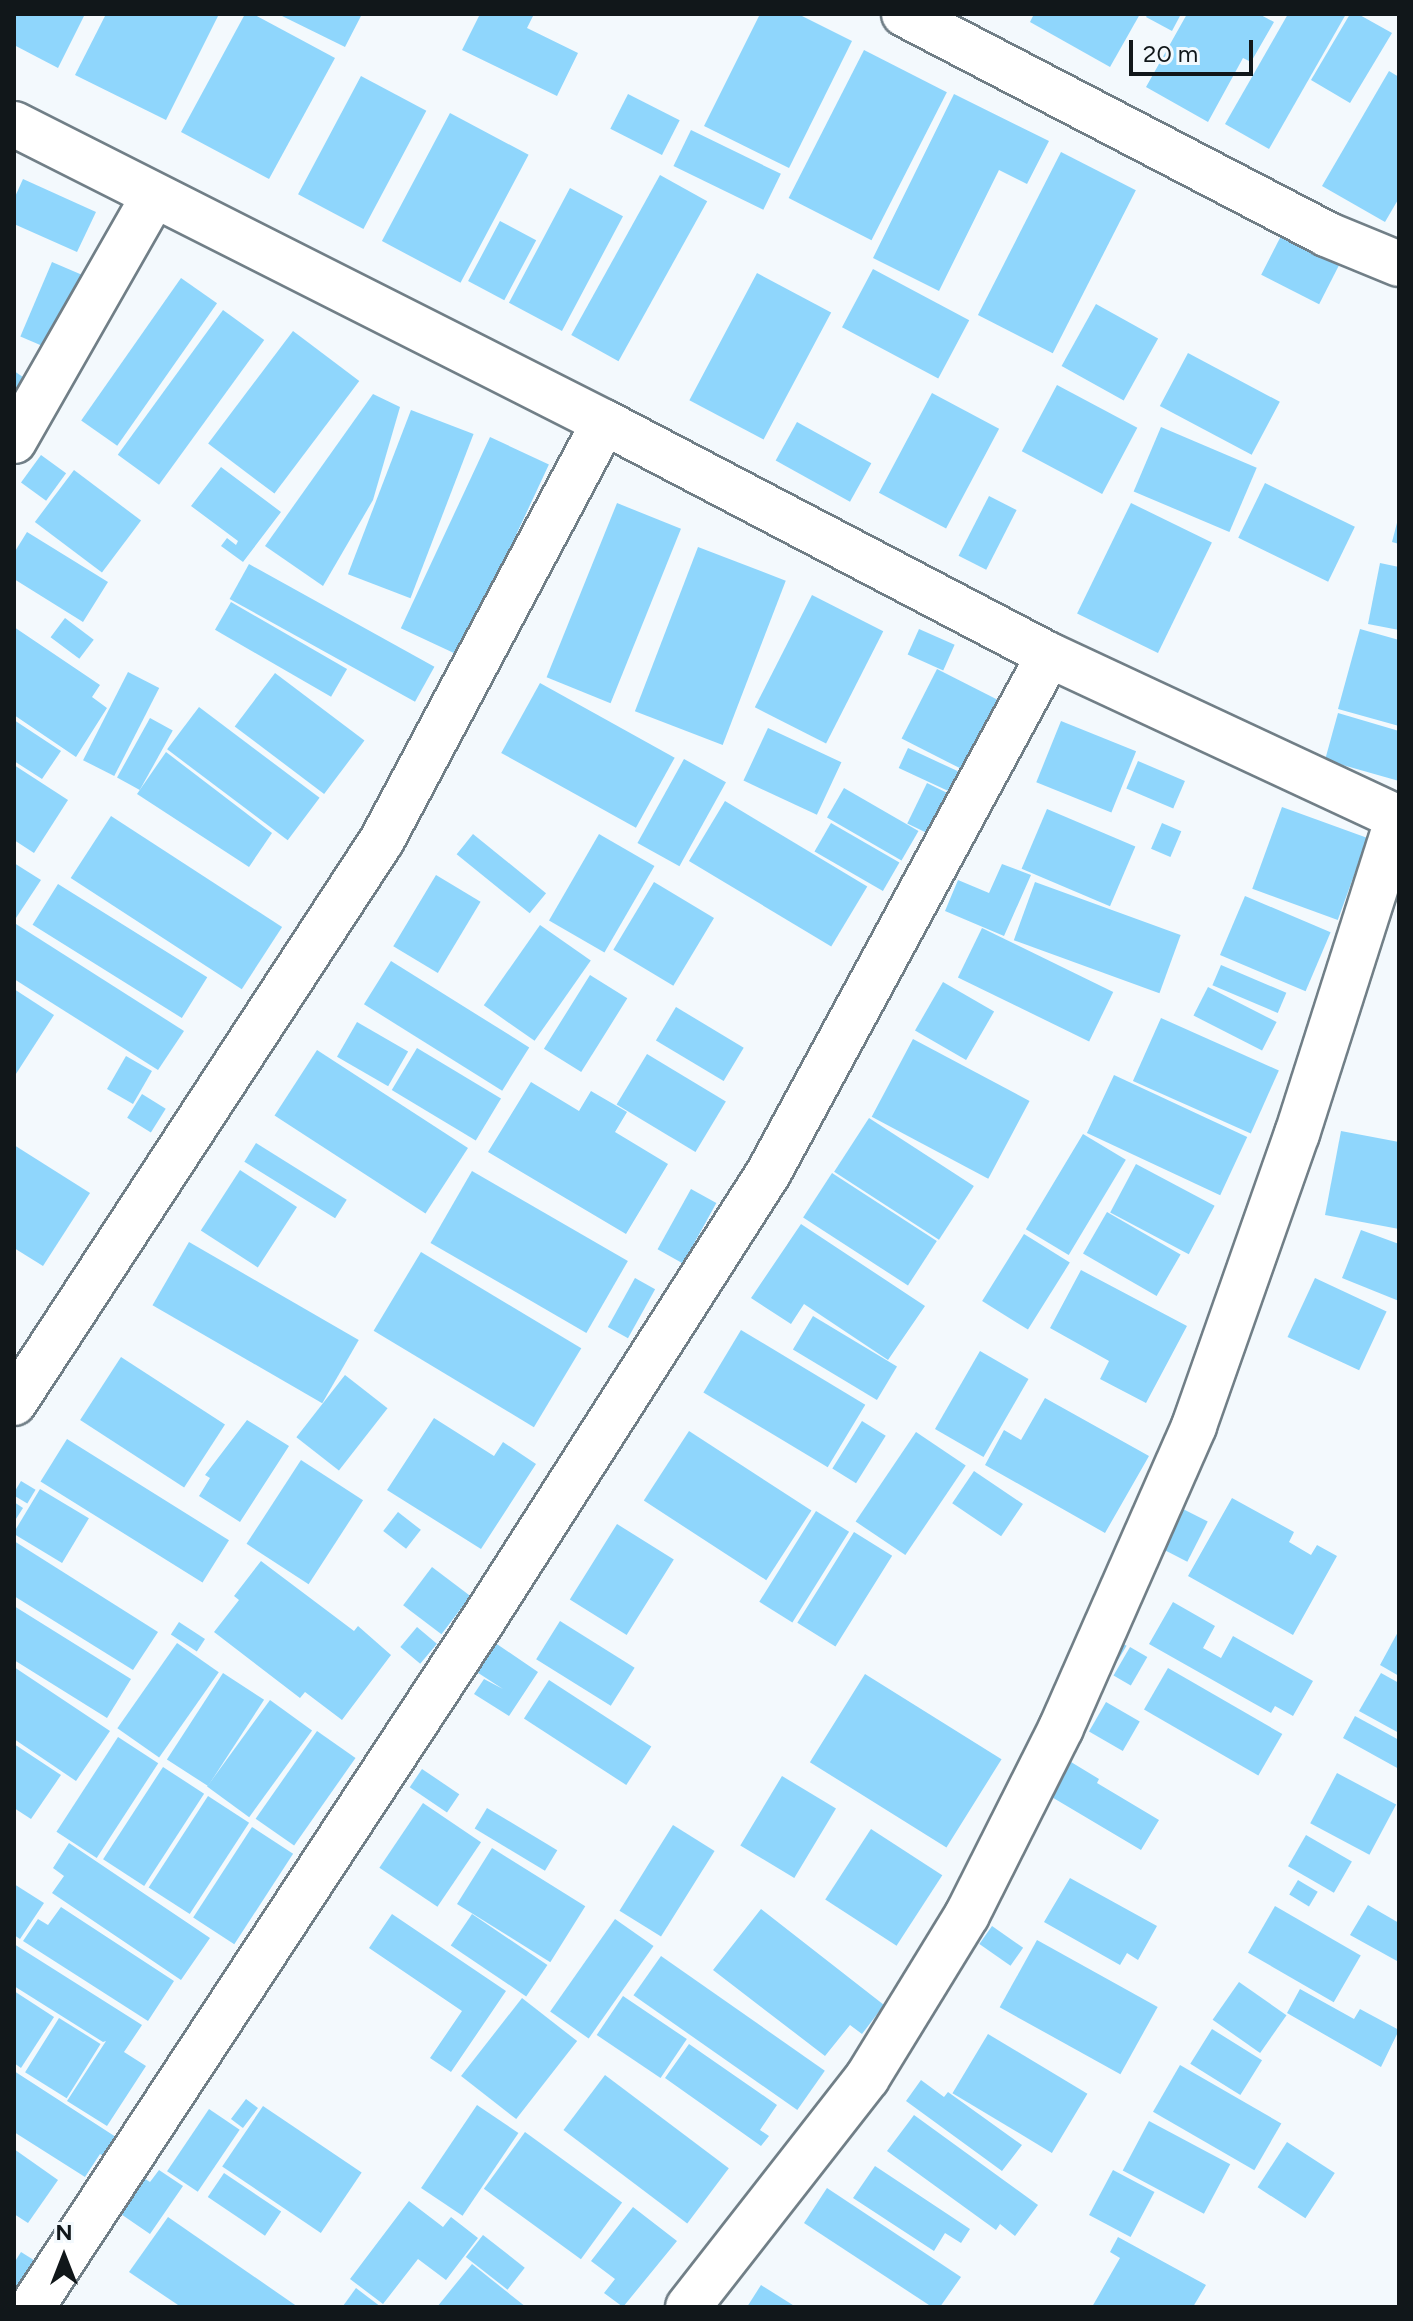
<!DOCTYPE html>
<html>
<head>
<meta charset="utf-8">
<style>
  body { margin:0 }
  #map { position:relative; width:1413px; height:2321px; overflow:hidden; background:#f3f9fd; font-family:Figtree,sans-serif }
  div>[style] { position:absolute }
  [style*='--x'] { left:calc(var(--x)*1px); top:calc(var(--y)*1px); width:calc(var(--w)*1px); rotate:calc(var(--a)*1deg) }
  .building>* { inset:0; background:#8fd6fc; transform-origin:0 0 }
  .roads { filter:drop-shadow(2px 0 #717f87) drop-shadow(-2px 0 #717f87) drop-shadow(0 2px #717f87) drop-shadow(0 -2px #717f87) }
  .street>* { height:44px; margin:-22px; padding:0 22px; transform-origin:22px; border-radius:22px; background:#fff }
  span { translate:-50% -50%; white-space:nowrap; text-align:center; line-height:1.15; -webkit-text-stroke:6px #f3f9fd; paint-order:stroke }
  .frame { position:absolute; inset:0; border:16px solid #11171a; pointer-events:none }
  .north { position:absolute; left:24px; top:2217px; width:80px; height:80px; -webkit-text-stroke:6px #f3f9fd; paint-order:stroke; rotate:0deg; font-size:22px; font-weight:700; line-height:32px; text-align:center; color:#11171a }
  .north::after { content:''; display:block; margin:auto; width:28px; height:36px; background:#11171a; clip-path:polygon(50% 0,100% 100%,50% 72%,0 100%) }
  .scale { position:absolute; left:1129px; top:40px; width:124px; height:36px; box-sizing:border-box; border:4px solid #11171a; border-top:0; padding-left:10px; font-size:24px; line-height:28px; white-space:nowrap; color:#11171a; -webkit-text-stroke:6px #f3f9fd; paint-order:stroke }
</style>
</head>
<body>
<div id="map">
  <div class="building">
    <div style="clip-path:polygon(14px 14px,85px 14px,58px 68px,14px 45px)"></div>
    <div style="clip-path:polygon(106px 14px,219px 14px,166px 120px,75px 75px)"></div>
    <div style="clip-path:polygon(245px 14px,253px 14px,335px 58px,269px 179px,181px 132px)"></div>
    <div style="clip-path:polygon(278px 14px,362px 14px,345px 47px)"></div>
    <div style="clip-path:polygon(480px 14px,534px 14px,527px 28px,578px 53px,557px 96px,462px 50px)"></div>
    <div style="clip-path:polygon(760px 14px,798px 14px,852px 41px,789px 168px,704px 126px)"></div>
    <div style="clip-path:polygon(1034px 14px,1140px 14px,1110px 67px,1030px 22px)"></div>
    <div style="clip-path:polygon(1148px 14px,1181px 14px,1172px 31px,1146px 17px)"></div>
    <div style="clip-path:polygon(1187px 14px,1259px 14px,1274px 22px,1251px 62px,1243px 58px,1208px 122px,1146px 87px)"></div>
    <div style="clip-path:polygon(1288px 14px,1346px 14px,1269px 149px,1225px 124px)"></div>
    <div style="clip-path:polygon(1350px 14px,1358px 14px,1392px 33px,1350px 103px,1311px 80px)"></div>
    <div style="left:864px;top:50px;width:93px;height:166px;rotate:27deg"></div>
    <div style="clip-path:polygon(1389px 71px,1399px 77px,1399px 198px,1385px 222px,1322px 186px)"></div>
    <div style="left:361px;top:76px;width:74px;height:134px;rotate:28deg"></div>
    <div style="left:628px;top:94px;width:58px;height:39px;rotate:27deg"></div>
    <div style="clip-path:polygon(954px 94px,1049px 141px,1027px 184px,999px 170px,939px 291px,873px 258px)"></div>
    <div style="left:450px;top:113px;width:89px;height:145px;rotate:28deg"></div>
    <div style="left:691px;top:130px;width:100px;height:40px;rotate:26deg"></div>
    <div style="left:1061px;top:152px;width:84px;height:183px;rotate:27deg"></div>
    <div style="left:660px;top:175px;width:54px;height:183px;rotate:29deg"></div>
    <div style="clip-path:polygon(23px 179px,96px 212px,77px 252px,14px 224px,14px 199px)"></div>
    <div style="left:570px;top:188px;width:60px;height:130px;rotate:28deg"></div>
    <div style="left:500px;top:221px;width:41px;height:68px;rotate:28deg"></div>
    <div style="left:1283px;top:232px;width:65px;height:48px;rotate:27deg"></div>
    <div style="left:52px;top:262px;width:33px;height:81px;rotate:23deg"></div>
    <div style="left:873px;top:269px;width:109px;height:66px;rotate:28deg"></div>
    <div style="left:757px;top:273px;width:84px;height:144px;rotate:28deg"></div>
    <div style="left:181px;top:278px;width:44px;height:174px;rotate:35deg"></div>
    <div style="left:1096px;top:304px;width:71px;height:71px;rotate:29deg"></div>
    <div style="left:223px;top:310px;width:51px;height:179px;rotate:36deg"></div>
    <div style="left:293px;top:331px;width:83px;height:141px;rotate:37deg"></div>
    <div style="left:1188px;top:353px;width:104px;height:60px;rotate:28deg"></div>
    <div style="clip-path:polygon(14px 371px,23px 377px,14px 391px)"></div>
    <div style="left:1057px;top:385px;width:91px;height:75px;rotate:28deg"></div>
    <div style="left:932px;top:393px;width:76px;height:113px;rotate:28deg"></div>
    <div style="clip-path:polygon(373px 394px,400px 407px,373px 500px,323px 586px,265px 546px)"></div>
    <div style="left:411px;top:410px;width:67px;height:176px;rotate:21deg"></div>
    <div style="left:797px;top:422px;width:85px;height:44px;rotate:29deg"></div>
    <div style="left:1161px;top:427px;width:104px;height:70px;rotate:23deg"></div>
    <div style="left:490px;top:437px;width:65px;height:211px;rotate:25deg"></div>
    <div style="left:41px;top:455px;width:31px;height:34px;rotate:36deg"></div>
    <div style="clip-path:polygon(221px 467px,281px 512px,243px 562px,221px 546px,227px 538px,236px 545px,238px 541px,191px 506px)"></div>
    <div style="left:74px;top:470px;width:84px;height:65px;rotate:37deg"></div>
    <div style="left:1265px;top:483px;width:100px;height:61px;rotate:26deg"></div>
    <div style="left:989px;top:496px;width:31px;height:67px;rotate:27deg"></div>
    <div style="left:617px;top:503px;width:69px;height:188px;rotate:22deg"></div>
    <div style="left:1131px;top:503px;width:90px;height:123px;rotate:26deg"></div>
    <div style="clip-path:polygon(1398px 519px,1399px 520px,1399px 544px,1392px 542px)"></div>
    <div style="clip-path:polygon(27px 532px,108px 582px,83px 622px,14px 579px,14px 553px)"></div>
    <div style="left:698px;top:547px;width:94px;height:176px;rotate:21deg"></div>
    <div style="clip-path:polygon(1380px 563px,1399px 567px,1399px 630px,1368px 624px)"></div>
    <div style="left:249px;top:564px;width:212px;height:40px;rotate:29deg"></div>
    <div style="left:812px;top:595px;width:80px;height:126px;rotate:27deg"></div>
    <div style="left:231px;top:602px;width:134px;height:32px;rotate:30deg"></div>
    <div style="left:65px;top:618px;width:36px;height:24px;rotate:37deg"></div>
    <div style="clip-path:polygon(14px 627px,100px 685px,92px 697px,107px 708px,76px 757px,14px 715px)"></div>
    <div style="left:919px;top:629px;width:39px;height:28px;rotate:24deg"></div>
    <div style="clip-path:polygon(1360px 629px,1399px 640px,1399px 726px,1338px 709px)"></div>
    <div style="left:937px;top:669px;width:68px;height:78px;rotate:27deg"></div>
    <div style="left:128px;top:672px;width:35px;height:99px;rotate:27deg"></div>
    <div style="left:275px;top:673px;width:112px;height:67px;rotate:37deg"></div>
    <div style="left:540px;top:683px;width:154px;height:80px;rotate:29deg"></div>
    <div style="left:199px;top:707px;width:151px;height:53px;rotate:37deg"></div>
    <div style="clip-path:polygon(1338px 713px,1399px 731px,1399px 781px,1325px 760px)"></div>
    <div style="left:150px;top:718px;width:26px;height:68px;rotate:29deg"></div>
    <div style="clip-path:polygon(14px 720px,61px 751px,42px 779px,14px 761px)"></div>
    <div style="left:1061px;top:721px;width:81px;height:66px;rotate:22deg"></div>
    <div style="left:768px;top:728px;width:81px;height:58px;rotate:25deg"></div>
    <div style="left:908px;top:748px;width:63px;height:22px;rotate:25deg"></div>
    <div style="clip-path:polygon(166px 752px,272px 833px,249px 867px,137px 794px)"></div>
    <div style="left:684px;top:759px;width:48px;height:96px;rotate:29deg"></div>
    <div style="left:1138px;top:761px;width:51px;height:30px;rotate:23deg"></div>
    <div style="clip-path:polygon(14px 765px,68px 800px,34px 853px,14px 840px)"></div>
    <div style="left:927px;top:783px;width:30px;height:45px;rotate:26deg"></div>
    <div style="left:844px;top:788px;width:86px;height:34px;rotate:30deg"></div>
    <div style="left:725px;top:801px;width:166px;height:70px;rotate:31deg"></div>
    <div style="left:1282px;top:807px;width:91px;height:87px;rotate:20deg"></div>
    <div style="left:1047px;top:809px;width:96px;height:65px;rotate:23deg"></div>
    <div style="left:111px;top:816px;width:204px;height:74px;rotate:33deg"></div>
    <div style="left:831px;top:823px;width:79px;height:33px;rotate:30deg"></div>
    <div style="left:1162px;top:823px;width:21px;height:28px;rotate:23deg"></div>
    <div style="left:473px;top:834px;width:94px;height:26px;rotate:39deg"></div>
    <div style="left:599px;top:834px;width:64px;height:100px;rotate:30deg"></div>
    <div style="clip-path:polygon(14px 863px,41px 880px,14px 921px)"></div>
    <div style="clip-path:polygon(1002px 864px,1031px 875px,1004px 936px,945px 911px,958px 880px,989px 893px)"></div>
    <div style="left:436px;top:875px;width:52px;height:83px;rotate:31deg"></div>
    <div style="left:654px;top:882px;width:70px;height:79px;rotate:31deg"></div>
    <div style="left:1035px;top:882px;width:155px;height:62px;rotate:20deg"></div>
    <div style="left:58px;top:884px;width:176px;height:48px;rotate:32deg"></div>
    <div style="left:1245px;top:896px;width:93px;height:64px;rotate:23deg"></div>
    <div style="clip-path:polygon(16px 924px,184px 1031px,158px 1070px,14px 979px)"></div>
    <div style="left:540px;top:925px;width:62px;height:98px;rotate:35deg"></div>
    <div style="left:982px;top:928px;width:146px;height:55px;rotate:26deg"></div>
    <div style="left:391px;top:961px;width:163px;height:51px;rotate:32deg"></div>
    <div style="left:1221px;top:965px;width:71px;height:22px;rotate:23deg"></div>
    <div style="left:590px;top:975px;width:44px;height:87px;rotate:32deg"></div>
    <div style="left:943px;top:982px;width:59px;height:56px;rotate:30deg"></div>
    <div style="left:1208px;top:987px;width:77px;height:32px;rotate:27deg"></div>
    <div style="clip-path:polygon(14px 989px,54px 1015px,14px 1077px)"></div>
    <div style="left:676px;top:1007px;width:79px;height:39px;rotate:31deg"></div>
    <div style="left:1161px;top:1018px;width:129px;height:69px;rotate:24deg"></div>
    <div style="left:357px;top:1022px;width:59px;height:40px;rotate:30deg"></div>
    <div style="left:913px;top:1039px;width:132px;height:88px;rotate:28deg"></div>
    <div style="left:417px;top:1048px;width:98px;height:49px;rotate:31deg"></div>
    <div style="left:317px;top:1050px;width:180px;height:78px;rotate:33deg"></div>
    <div style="left:647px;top:1054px;width:92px;height:59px;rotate:31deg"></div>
    <div style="left:126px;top:1056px;width:30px;height:38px;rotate:30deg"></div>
    <div style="left:1114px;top:1075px;width:147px;height:64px;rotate:25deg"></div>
    <div style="clip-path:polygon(531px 1082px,579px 1111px,591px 1091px,627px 1112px,615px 1132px,668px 1164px,626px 1234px,488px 1152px)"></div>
    <div style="left:142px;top:1094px;width:28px;height:28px;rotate:32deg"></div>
    <div style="left:869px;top:1118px;width:125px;height:64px;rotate:33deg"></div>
    <div style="clip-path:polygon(1341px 1131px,1399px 1142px,1399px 1229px,1325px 1215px)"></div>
    <div style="left:1083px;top:1134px;width:50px;height:111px;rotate:31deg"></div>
    <div style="left:256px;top:1143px;width:107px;height:22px;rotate:32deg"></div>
    <div style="clip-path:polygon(14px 1145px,90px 1193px,43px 1266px,14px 1248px)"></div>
    <div style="left:1136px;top:1164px;width:89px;height:55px;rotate:28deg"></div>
    <div style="left:240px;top:1170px;width:68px;height:72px;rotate:33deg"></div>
    <div style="left:472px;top:1171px;width:180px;height:83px;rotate:30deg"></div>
    <div style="left:832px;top:1173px;width:125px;height:53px;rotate:33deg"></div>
    <div style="left:691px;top:1189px;width:29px;height:69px;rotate:29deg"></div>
    <div style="left:1107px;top:1212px;width:85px;height:48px;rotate:30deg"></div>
    <div style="clip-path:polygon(801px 1224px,925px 1306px,888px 1360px,804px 1304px,791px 1324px,751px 1298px)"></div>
    <div style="clip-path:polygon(1361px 1230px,1399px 1244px,1399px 1301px,1342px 1278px)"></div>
    <div style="left:1024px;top:1234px;width:54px;height:79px;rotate:32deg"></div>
    <div style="left:189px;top:1242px;width:196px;height:73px;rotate:30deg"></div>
    <div style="left:421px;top:1252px;width:187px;height:92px;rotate:31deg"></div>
    <div style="clip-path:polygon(1081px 1270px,1187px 1326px,1146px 1403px,1100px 1379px,1109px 1361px,1050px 1328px)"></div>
    <div style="left:635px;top:1278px;width:23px;height:56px;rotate:29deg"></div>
    <div style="left:1315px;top:1278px;width:79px;height:65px;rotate:25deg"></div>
    <div style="left:813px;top:1316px;width:98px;height:39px;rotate:31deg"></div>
    <div style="left:741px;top:1330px;width:145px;height:73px;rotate:31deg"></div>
    <div style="left:980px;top:1351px;width:56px;height:90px;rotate:30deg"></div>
    <div style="left:121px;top:1357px;width:124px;height:75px;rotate:33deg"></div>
    <div style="left:345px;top:1375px;width:54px;height:79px;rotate:38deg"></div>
    <div style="clip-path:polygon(1045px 1398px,1149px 1456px,1105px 1533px,985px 1465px,1004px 1430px,1021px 1440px)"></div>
    <div style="clip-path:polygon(434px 1418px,494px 1456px,503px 1442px,536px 1464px,481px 1549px,387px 1490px)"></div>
    <div style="clip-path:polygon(247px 1420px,289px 1446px,240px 1522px,199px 1496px,210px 1478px,205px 1475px)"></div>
    <div style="left:862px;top:1421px;width:28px;height:56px;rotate:32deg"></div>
    <div style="left:689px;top:1431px;width:146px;height:83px;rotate:33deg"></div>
    <div style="left:916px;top:1432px;width:60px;height:108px;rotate:34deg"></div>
    <div style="left:67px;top:1439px;width:191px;height:50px;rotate:32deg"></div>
    <div style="left:301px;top:1460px;width:74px;height:100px;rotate:33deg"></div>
    <div style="left:974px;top:1471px;width:59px;height:39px;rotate:34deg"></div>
    <div style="left:21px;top:1481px;width:17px;height:16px;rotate:31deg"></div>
    <div style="left:40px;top:1489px;width:57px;height:52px;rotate:31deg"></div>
    <div style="clip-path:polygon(1232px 1498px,1294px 1532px,1289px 1542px,1311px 1555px,1317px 1545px,1337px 1556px,1293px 1635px,1188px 1576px)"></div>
    <div style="clip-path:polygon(14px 1502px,23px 1508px,14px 1522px)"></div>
    <div style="left:1181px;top:1508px;width:30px;height:45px;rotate:27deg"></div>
    <div style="left:816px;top:1511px;width:39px;height:107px;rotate:32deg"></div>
    <div style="left:398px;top:1512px;width:29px;height:24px;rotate:38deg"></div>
    <div style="left:617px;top:1524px;width:67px;height:89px;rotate:32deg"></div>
    <div style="left:854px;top:1532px;width:45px;height:107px;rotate:32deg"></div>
    <div style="clip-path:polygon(14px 1541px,158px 1632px,133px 1670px,14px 1596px)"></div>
    <div style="clip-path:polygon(261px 1561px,354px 1631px,358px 1626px,391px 1655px,342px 1720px,305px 1692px,300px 1698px,214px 1632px,239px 1600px,234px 1596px)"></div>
    <div style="left:432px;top:1567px;width:48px;height:48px;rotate:37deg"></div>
    <div style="clip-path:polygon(1173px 1602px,1215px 1626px,1203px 1648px,1221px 1658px,1233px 1636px,1313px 1681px,1293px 1716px,1275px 1706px,1271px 1713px,1149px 1644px)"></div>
    <div style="clip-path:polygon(14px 1606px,131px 1679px,107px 1718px,14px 1660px)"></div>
    <div style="left:560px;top:1621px;width:88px;height:45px;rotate:32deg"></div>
    <div style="left:179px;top:1622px;width:31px;height:15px;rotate:33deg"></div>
    <div style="left:417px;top:1627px;width:26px;height:26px;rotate:40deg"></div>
    <div style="clip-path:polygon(1399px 1630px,1399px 1676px,1380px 1665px)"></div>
    <div style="left:1112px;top:1637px;width:17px;height:33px;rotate:31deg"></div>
    <div style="clip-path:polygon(488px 1638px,538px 1672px,509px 1716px,474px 1694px,484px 1679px,503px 1689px,469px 1667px)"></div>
    <div style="left:177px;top:1643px;width:51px;height:104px;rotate:35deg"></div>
    <div style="left:1130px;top:1647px;width:20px;height:33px;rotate:30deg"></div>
    <div style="clip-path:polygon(14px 1667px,110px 1731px,76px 1781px,14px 1739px)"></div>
    <div style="left:1168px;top:1668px;width:132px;height:48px;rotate:30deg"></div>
    <div style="left:223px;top:1673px;width:49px;height:103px;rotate:33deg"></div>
    <div style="clip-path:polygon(1381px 1673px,1399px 1683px,1399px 1733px,1359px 1711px)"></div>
    <div style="left:865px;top:1674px;width:161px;height:104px;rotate:32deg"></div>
    <div style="left:549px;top:1680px;width:122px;height:46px;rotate:33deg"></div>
    <div style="left:270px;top:1700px;width:52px;height:107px;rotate:36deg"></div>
    <div style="left:1106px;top:1702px;width:39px;height:34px;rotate:30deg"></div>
    <div style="clip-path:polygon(1355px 1716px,1399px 1740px,1399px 1769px,1343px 1738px)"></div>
    <div style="left:317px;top:1731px;width:47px;height:107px;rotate:35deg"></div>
    <div style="left:118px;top:1737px;width:48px;height:113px;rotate:33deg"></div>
    <div style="clip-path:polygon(14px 1744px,61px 1775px,31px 1819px,14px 1808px)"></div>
    <div style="clip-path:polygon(1071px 1762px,1099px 1779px,1097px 1783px,1159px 1820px,1141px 1850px,1050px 1796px)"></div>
    <div style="left:163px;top:1767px;width:49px;height:110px;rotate:33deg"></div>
    <div style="left:422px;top:1769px;width:45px;height:22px;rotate:34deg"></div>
    <div style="left:1337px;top:1773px;width:67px;height:57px;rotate:28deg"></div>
    <div style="left:782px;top:1776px;width:63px;height:81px;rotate:31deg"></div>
    <div style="left:208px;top:1796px;width:49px;height:109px;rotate:33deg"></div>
    <div style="left:423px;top:1803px;width:70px;height:78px;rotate:34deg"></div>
    <div style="left:487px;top:1808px;width:82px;height:24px;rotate:31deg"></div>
    <div style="left:673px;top:1825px;width:49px;height:101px;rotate:32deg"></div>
    <div style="left:252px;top:1827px;width:49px;height:108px;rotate:33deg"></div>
    <div style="left:871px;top:1829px;width:85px;height:84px;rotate:33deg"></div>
    <div style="left:1306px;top:1835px;width:53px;height:36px;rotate:30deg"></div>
    <div style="clip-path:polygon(69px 1843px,210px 1938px,181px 1980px,52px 1893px,64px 1876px,53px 1868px)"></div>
    <div style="left:492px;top:1848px;width:110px;height:66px;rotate:32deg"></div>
    <div style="clip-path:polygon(1070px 1878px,1157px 1926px,1138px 1960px,1127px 1953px,1120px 1965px,1044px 1922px)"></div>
    <div style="left:1298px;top:1880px;width:23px;height:17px;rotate:31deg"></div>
    <div style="clip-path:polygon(14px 1884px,44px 1903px,20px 1939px,14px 1935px)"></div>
    <div style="clip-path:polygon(1368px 1905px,1399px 1923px,1397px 1961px,1350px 1935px)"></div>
    <div style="left:1275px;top:1906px;width:99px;height:54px;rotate:30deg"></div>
    <div style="clip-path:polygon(61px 1907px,174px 1981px,148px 2021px,23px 1941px,38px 1919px,48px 1925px)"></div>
    <div style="clip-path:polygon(761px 1909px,884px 2005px,862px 2034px,850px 2025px,825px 2056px,713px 1970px)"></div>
    <div style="clip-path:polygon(392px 1914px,506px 1991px,451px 2072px,430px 2058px,462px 2011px,369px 1948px)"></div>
    <div style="left:472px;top:1914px;width:91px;height:38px;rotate:34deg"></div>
    <div style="left:615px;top:1919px;width:47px;height:113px;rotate:35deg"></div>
    <div style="left:992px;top:1926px;width:38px;height:22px;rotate:35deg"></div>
    <div style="left:1037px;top:1940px;width:138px;height:77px;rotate:29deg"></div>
    <div style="clip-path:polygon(14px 1944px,142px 2025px,124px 2052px,146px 2066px,107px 2126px,67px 2101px,106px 2041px,103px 2042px,14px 1986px)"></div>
    <div style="left:661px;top:1956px;width:200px;height:48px;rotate:35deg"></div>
    <div style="left:1239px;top:1982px;width:58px;height:46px;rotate:35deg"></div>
    <div style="clip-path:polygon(1300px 1989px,1354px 2019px,1360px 2009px,1399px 2030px,1381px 2067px,1287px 2013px)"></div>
    <div style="clip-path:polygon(14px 1991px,54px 2017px,21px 2068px,14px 2063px)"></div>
    <div style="left:623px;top:1996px;width:77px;height:47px;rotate:34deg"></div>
    <div style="left:522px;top:1998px;width:70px;height:99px;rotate:38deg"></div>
    <div style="left:59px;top:2018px;width:49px;height:64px;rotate:32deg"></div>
    <div style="left:1212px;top:2029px;width:59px;height:41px;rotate:32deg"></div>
    <div style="left:988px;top:2034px;width:116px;height:69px;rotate:31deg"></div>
    <div style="clip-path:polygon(689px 2044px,777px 2105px,760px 2130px,769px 2136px,761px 2146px,665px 2078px)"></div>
    <div style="left:1180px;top:2065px;width:117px;height:54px;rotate:30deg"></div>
    <div style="clip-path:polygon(14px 2071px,119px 2139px,107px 2158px,100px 2154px,85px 2177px,14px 2132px)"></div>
    <div style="left:605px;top:2075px;width:155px;height:69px;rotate:37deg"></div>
    <div style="clip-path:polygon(921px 2080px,944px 2097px,948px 2092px,1022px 2145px,1002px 2171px,906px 2101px)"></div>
    <div style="left:246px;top:2099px;width:15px;height:25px;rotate:37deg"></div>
    <div style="left:477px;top:2105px;width:50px;height:100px;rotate:34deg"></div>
    <div style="left:263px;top:2106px;width:119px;height:73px;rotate:34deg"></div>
    <div style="left:209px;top:2109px;width:37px;height:75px;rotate:34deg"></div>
    <div style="clip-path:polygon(914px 2115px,1038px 2205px,1015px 2236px,1000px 2224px,996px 2230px,887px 2151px)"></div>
    <div style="left:1149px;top:2121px;width:92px;height:56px;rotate:28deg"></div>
    <div style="left:525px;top:2132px;width:120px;height:70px;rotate:36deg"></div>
    <div style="left:1287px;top:2142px;width:57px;height:54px;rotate:33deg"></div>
    <div style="clip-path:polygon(14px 2149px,58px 2180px,28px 2223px,14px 2214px)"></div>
    <div style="clip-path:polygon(875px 2166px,970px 2229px,961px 2243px,945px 2233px,934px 2251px,853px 2198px)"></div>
    <div style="clip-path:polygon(159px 2170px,183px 2186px,150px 2234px,115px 2210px,139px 2175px,150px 2182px)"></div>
    <div style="left:1113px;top:2170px;width:47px;height:51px;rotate:28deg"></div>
    <div style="left:224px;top:2173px;width:69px;height:29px;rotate:34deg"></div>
    <div style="clip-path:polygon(827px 2188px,961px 2277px,940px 2307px,932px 2307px,804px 2223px)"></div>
    <div style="clip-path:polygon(409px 2201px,443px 2227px,451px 2217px,478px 2238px,446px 2280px,418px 2259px,383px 2304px,350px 2279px)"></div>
    <div style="clip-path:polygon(633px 2207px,677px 2241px,623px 2307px,604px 2293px,615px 2279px,591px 2261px)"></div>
    <div style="clip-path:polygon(168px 2217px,298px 2307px,181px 2307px,129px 2272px)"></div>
    <div style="left:483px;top:2235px;width:53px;height:28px;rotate:38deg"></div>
    <div style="clip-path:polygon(1118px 2237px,1206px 2285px,1193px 2307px,1092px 2307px,1120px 2258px,1110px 2252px)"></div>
    <div style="clip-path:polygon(21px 2252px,45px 2267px,14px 2307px,14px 2263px)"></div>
    <div style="clip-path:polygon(472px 2264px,526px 2307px,437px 2307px)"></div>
    <div style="clip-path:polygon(761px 2285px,796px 2307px,747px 2307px)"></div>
    <div style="clip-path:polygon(356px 2288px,381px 2307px,343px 2306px)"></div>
  </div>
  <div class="roads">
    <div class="street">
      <div style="--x:904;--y:14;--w:476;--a:27.5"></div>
      <div style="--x:1326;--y:234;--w:79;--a:22.3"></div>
      <div style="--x:14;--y:124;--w:661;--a:26.8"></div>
      <div style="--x:604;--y:422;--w:502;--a:27.64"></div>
      <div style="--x:1049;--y:655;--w:386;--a:25"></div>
      <div style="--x:14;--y:441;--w:281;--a:-60.3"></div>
      <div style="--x:14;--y:1403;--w:673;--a:-56.83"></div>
      <div style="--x:382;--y:840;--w:473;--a:-62"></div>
      <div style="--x:32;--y:2307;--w:825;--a:-56.71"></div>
      <div style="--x:485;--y:1617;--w:528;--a:-57.45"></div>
      <div style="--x:769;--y:1172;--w:588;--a:-61.56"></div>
      <div style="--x:688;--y:2307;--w:291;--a:-52"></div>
      <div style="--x:867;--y:2078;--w:191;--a:-58.5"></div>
      <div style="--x:967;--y:1915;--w:209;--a:-63.3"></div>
      <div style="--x:1061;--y:1728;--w:330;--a:-66.2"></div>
      <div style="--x:1194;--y:1426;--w:310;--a:-70.6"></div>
      <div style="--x:1297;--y:1134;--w:332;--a:-72.3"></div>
    </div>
  </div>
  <div class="frame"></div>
  <div class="north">N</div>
  <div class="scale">20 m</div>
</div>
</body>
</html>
